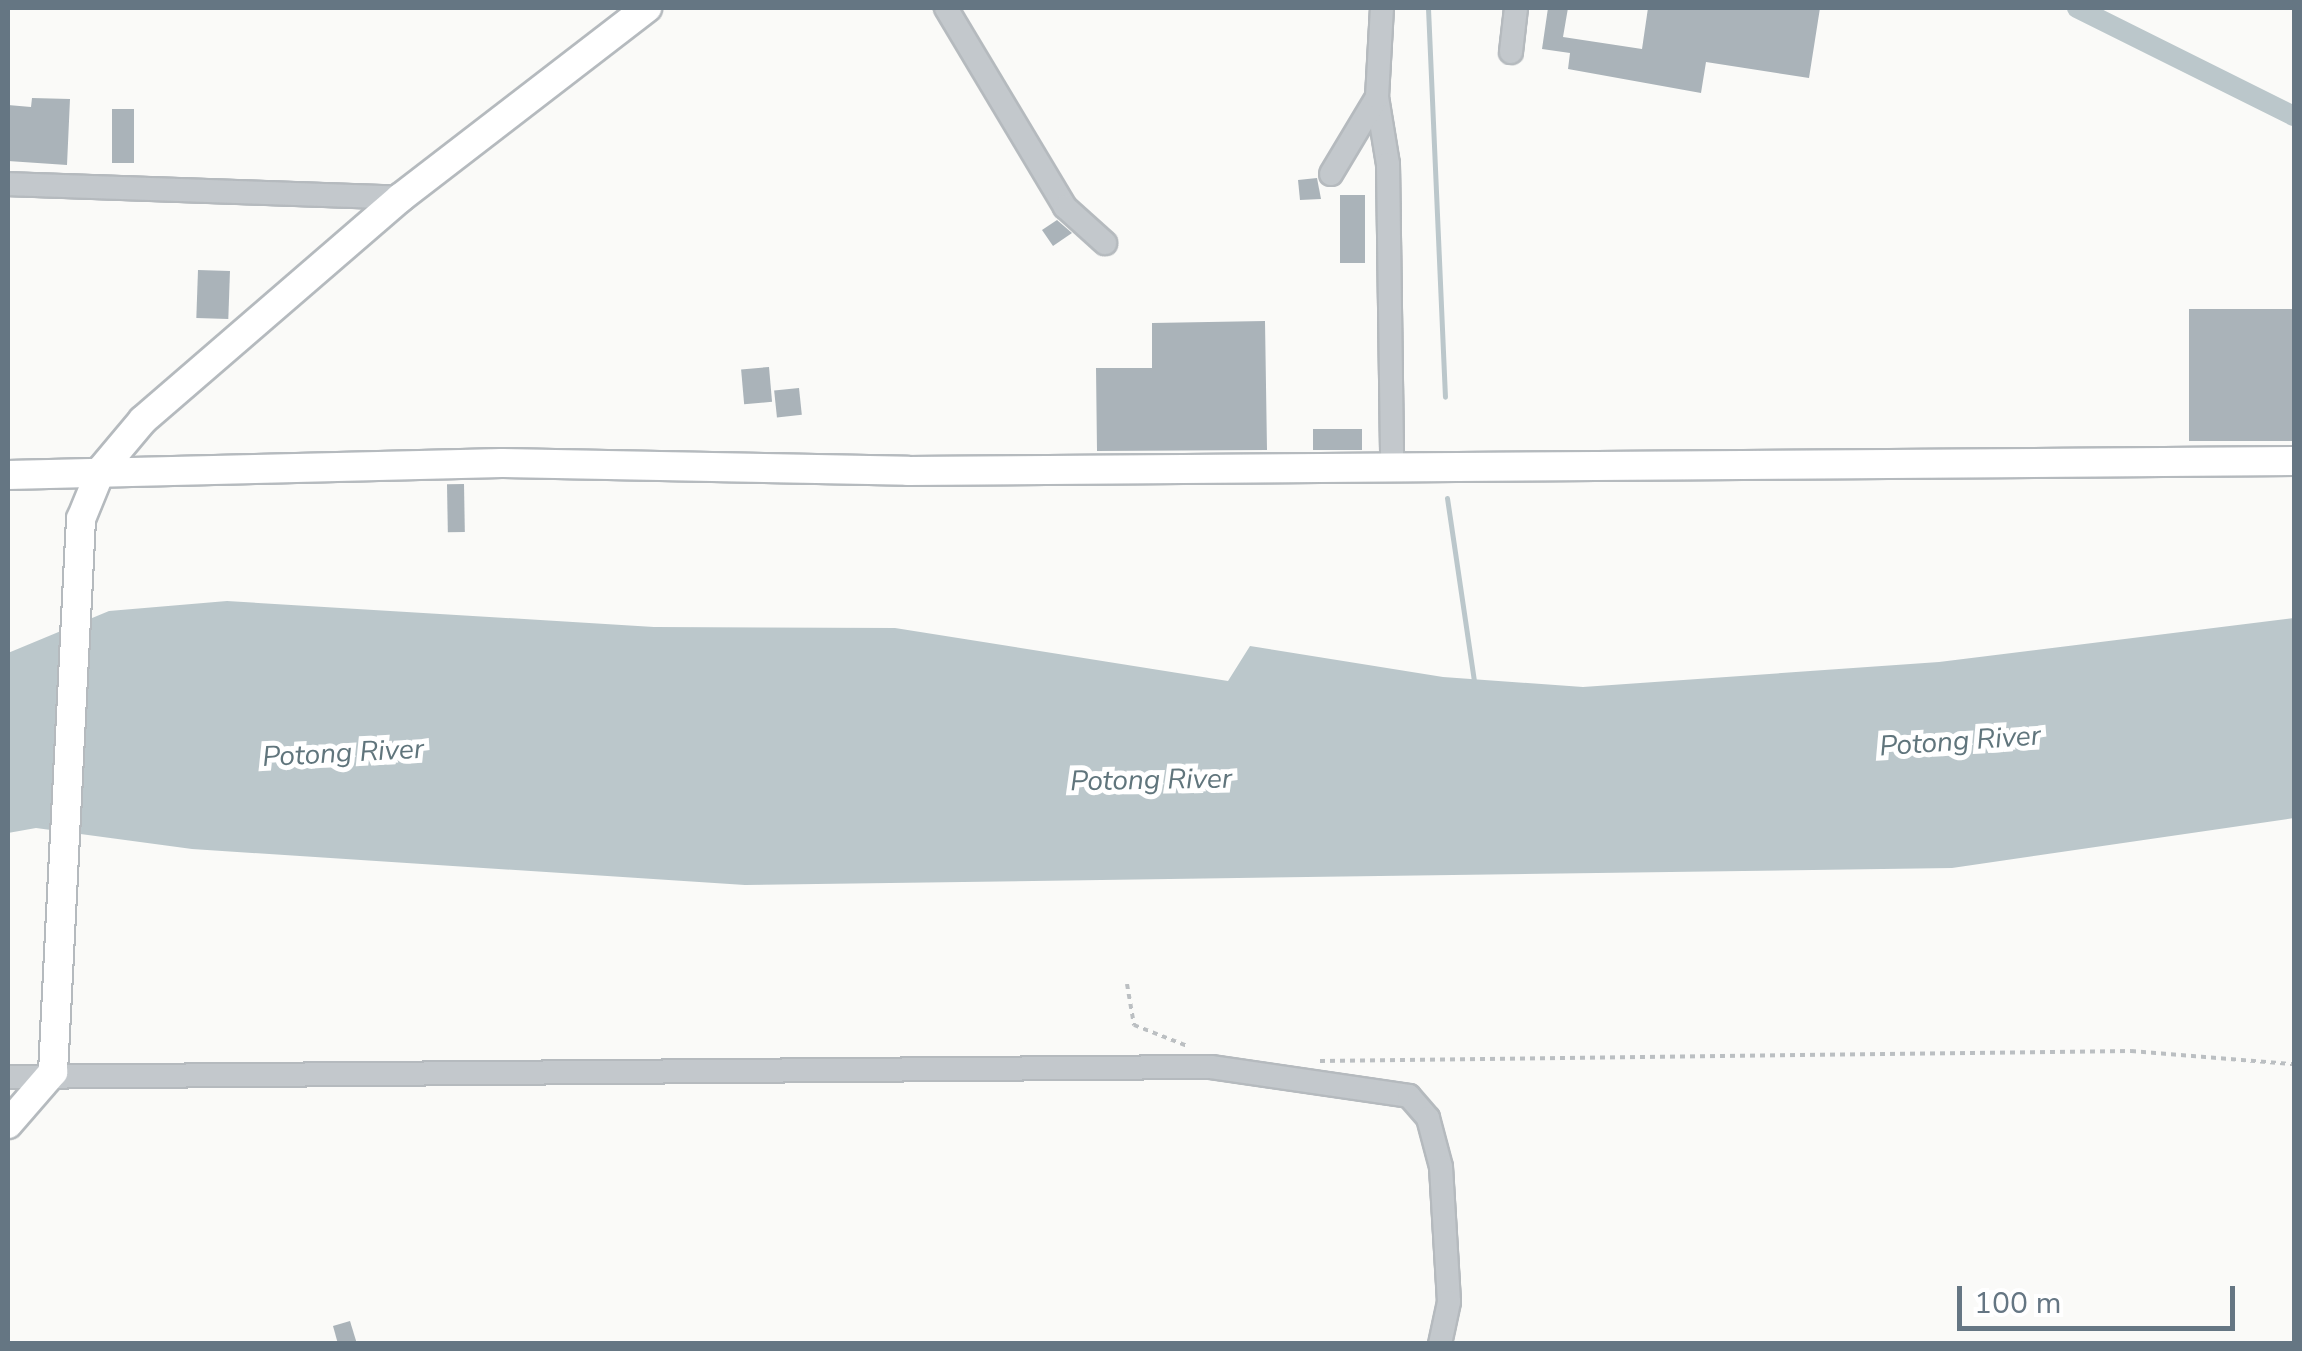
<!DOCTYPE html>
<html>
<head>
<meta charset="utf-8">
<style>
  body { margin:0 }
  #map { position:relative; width:2302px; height:1351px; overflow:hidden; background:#fafaf8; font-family:"Nunito Sans",sans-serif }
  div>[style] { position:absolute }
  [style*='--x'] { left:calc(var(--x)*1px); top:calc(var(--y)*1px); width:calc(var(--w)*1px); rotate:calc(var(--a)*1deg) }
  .water>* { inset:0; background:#bbc7cb }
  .stream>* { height:5px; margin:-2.5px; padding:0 2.5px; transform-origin:2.5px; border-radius:2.5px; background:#bbc7cb }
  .canal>* { height:20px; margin:-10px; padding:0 10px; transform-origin:10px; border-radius:10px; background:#bbc7cb }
  .building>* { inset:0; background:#aab3b9; transform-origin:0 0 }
  .path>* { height:4px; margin-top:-2px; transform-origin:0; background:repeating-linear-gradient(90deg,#bbbfc2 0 5px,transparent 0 10px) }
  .roads { filter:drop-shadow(2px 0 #b5babe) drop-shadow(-2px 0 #b5babe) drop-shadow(0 2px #b5babe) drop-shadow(0 -2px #b5babe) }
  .minor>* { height:22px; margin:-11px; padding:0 11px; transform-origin:11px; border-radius:11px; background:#c3c8cc }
  .major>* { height:28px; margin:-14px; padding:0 14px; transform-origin:14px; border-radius:14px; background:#fff }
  span { translate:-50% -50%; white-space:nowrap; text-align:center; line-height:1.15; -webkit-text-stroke:10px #fff; paint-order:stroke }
  .water-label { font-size:28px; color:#60757c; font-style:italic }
  .frame { position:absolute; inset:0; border:10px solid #657683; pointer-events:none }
  .scale { position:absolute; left:1957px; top:1286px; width:278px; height:45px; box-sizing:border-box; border:5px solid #657683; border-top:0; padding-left:12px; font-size:30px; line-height:35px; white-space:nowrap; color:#657683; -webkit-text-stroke:8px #fff; paint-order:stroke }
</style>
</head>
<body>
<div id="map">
  <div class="water">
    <div style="clip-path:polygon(227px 601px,654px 627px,895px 628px,1228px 681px,1250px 646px,1443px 677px,1583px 687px,1939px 662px,2294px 618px,2294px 818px,1952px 868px,745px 885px,192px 849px,36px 828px,8px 833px,8px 653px,109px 611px)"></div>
  </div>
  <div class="stream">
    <div style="--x:1428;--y:8;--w:389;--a:87.5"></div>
    <div style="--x:1447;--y:498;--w:185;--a:81.6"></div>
  </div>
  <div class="canal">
    <div style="--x:2077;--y:8;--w:242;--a:26.5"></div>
  </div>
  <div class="building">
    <div style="clip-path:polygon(1548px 8px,1568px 8px,1563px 37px,1642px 49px,1648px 8px,1820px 8px,1809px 78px,1706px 62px,1701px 93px,1568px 69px,1570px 53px,1542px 49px)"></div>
    <div style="clip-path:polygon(32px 98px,70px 99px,67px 165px,8px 161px,8px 105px,31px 107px)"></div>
    <div style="left:112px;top:109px;width:22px;height:54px"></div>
    <div style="clip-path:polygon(1317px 178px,1321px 199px,1300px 200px,1298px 180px)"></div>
    <div style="left:1340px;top:195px;width:25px;height:68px"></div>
    <div style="clip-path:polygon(1057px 220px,1072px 233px,1053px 246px,1042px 230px)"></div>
    <div style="left:198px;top:270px;width:32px;height:48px;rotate:2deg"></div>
    <div style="left:2294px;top:309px;width:132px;height:105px;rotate:90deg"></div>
    <div style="clip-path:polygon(1265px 321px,1267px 450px,1097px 451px,1096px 368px,1152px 368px,1152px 323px)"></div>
    <div style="left:769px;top:367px;width:35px;height:28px;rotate:85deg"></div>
    <div style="left:799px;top:388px;width:27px;height:25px;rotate:84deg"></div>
    <div style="left:1362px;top:429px;width:21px;height:49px;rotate:90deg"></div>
    <div style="left:464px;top:484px;width:48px;height:17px;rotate:89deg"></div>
    <div style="clip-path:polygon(350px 1321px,357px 1344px,338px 1344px,333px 1326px)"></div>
  </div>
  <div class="path">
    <div style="--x:1127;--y:984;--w:42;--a:80.3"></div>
    <div style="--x:1134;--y:1025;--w:57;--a:21.6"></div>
    <div style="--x:1320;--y:1061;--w:811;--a:-0.71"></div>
    <div style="--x:2131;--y:1051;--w:164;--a:4.6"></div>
  </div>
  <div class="roads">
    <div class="minor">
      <div style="--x:946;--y:8;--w:232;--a:59.1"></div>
      <div style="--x:1065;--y:207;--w:54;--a:42"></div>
      <div style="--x:1511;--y:52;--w:44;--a:-83.5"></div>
      <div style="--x:1377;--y:97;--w:68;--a:80.7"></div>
      <div style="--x:1388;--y:164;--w:304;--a:89.2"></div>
      <div style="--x:1331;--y:174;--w:90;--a:-59.1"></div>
      <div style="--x:1377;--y:97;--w:89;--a:-86.8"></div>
      <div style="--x:8;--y:184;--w:392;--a:2"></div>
      <div style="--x:8;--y:1077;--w:1203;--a:-0.48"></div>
      <div style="--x:1211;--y:1067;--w:200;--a:8.3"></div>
      <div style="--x:1409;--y:1096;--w:29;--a:49"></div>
      <div style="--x:1428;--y:1118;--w:51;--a:75.1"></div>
      <div style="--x:1441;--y:1167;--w:135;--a:86.6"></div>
      <div style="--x:1449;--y:1302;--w:43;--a:102.1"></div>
    </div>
    <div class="major">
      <div style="--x:8;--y:475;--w:494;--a:-1.4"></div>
      <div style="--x:502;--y:463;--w:406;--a:1.1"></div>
      <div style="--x:908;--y:471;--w:1386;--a:-0.41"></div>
      <div style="--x:8;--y:1124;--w:69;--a:-49.1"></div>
      <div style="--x:53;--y:1072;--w:554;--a:-87.1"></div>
      <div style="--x:81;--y:519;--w:53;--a:-67.8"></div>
      <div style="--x:101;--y:470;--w:65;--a:-50"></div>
      <div style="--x:143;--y:420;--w:340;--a:-40.8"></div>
      <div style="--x:400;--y:198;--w:312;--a:-37.6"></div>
    </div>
  </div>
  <div class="water-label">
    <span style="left:1960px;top:741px;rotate:-4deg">Potong River</span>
    <span style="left:343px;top:753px;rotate:-3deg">Potong River</span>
    <span style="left:1151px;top:780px;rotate:-1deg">Potong River</span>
  </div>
  <div class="frame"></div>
  <div class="scale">100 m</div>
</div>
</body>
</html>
